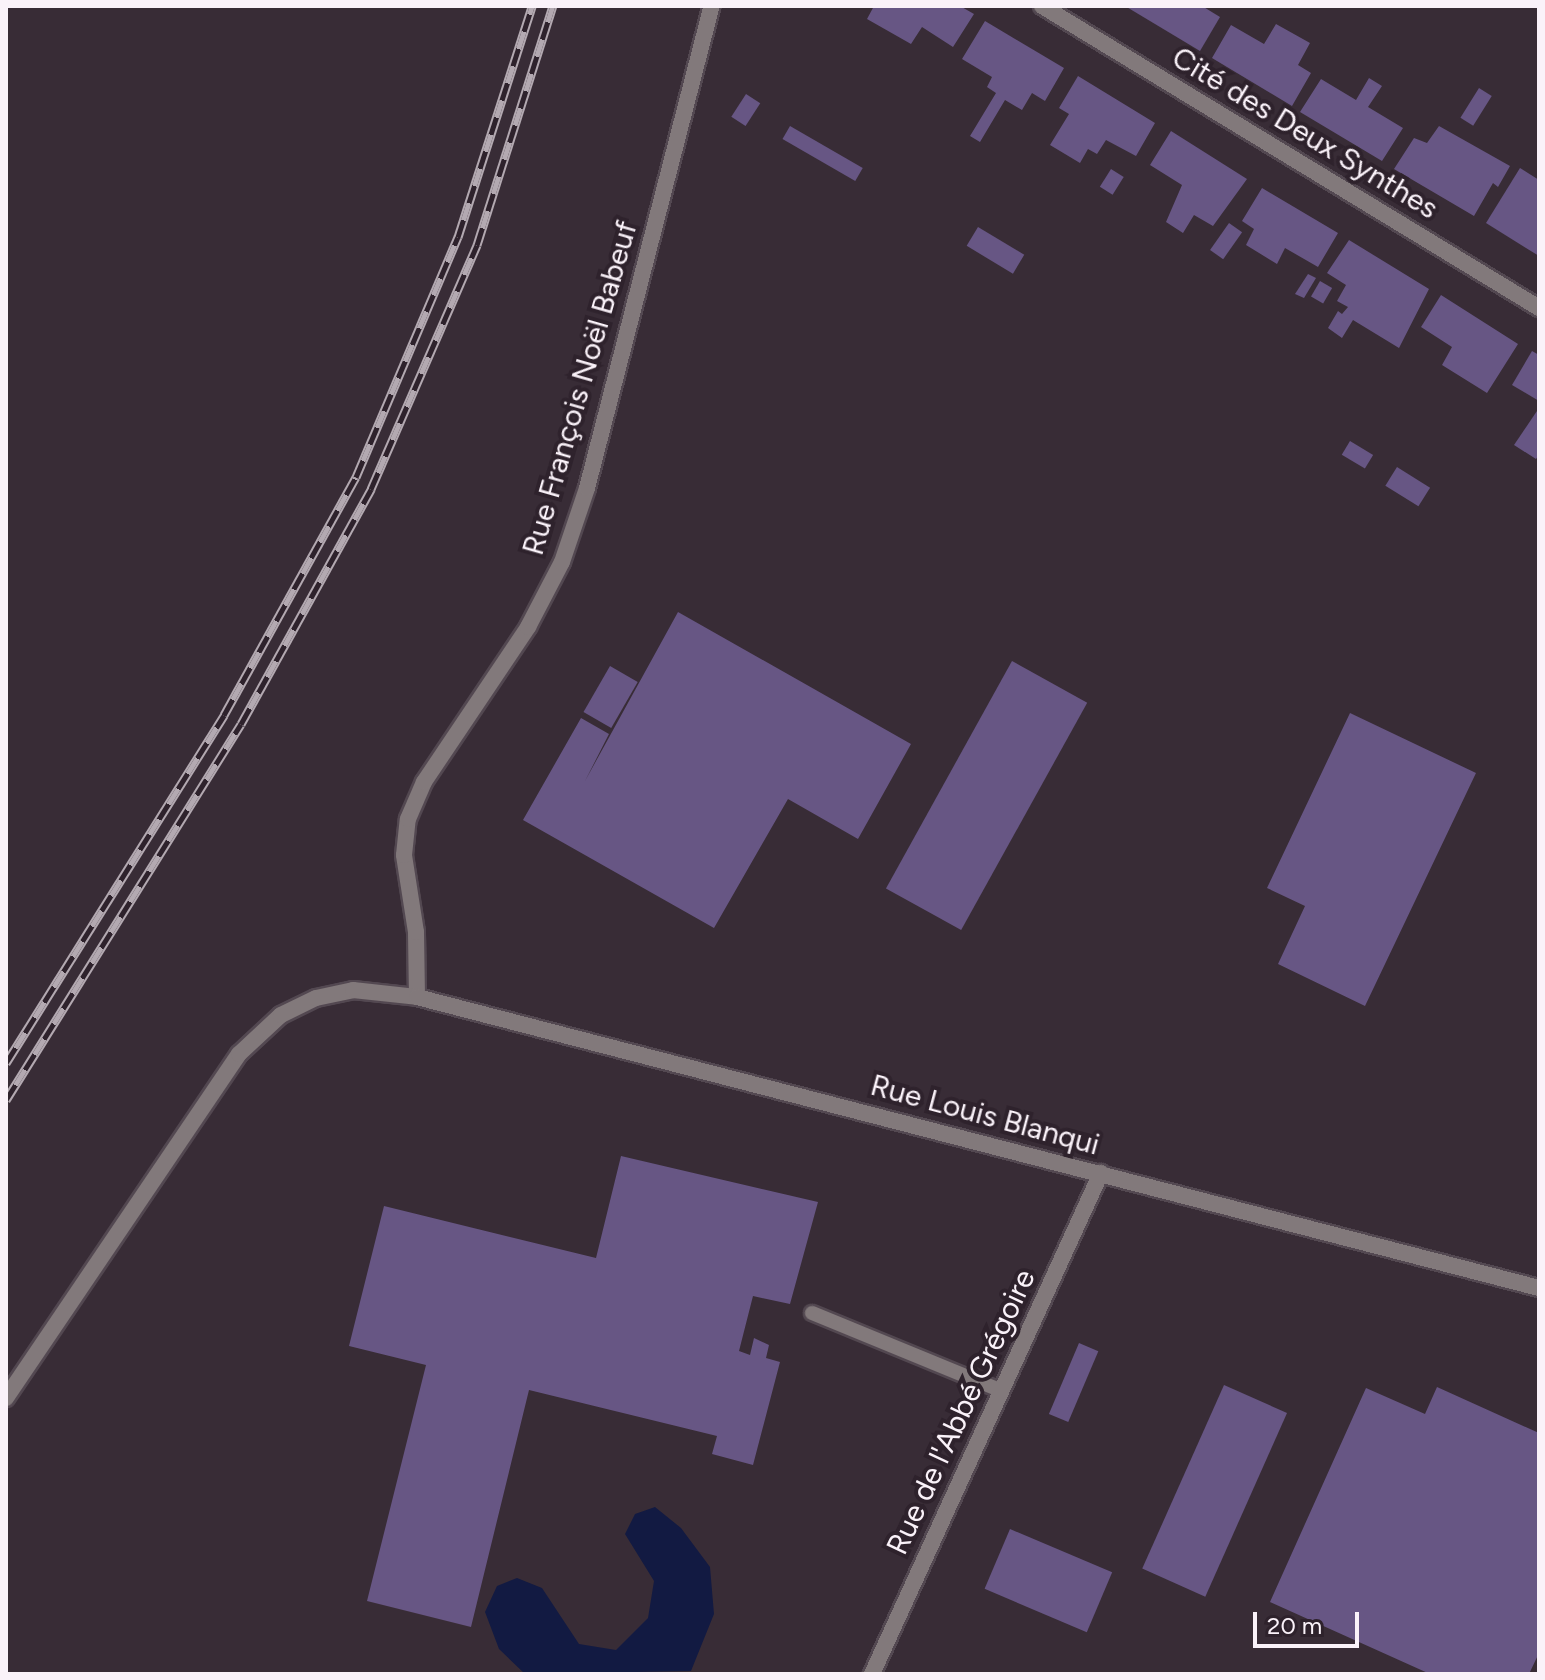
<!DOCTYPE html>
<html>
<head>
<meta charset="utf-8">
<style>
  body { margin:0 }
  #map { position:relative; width:1545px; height:1680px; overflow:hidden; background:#382c36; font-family:Figtree,sans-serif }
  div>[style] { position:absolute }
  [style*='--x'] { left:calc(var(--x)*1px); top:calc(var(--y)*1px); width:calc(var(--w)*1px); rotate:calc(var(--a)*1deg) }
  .water>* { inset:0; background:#121a42 }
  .building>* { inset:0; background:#675684; transform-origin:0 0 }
  .roads { filter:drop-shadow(2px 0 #534851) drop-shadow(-2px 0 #534851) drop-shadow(0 2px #534851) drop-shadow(0 -2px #534851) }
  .service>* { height:14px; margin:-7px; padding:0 7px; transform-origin:7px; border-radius:7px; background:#82797b }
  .minor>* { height:16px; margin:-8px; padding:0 8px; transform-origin:8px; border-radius:8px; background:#82797b }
  .tertiary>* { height:16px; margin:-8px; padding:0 8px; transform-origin:8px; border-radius:8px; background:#82797b }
  .rail>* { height:9px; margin-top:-4.5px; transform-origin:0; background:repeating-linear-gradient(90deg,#2e222c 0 18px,#b3a9b1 0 36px); box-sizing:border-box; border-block:2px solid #b3a9b1 }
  span { translate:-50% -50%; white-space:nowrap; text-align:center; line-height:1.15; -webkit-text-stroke:8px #2e222c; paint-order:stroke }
  .street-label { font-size:30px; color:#faf2f9 }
  .frame { position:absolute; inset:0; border:8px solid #faf2f9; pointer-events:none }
  .scale { position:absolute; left:1253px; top:1612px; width:106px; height:36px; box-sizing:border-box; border:4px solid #faf2f9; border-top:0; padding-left:10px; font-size:24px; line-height:28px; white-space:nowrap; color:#faf2f9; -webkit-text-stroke:6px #2e222c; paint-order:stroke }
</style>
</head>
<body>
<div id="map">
  <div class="water">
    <div style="clip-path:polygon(655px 1507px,681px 1528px,710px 1567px,714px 1614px,691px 1671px,525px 1674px,499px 1649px,485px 1612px,497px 1586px,517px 1578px,542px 1588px,579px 1644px,616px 1650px,648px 1618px,654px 1581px,625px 1534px,635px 1514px)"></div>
  </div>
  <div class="building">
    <div style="clip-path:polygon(874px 6px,960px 6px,974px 14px,953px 47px,922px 27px,911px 44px,867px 19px)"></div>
    <div style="clip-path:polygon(1125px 6px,1202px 6px,1220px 17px,1200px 51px)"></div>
    <div style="clip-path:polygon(985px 21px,1064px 68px,1045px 101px,1032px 93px,1022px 110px,1005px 100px,980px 142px,970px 136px,996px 93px,987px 87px,992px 77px,962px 59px)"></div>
    <div style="clip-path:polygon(1276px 24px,1310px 43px,1298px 65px,1311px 73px,1292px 106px,1212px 58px,1231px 25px,1264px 44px)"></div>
    <div style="clip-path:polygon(1078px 76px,1155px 123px,1136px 156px,1106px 140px,1097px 154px,1088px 149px,1080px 163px,1050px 145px,1069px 114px,1059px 108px)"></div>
    <div style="clip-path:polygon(1369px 78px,1382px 86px,1368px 107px,1403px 128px,1382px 161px,1300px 112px,1321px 79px,1356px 100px)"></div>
    <div style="left:1479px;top:88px;width:15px;height:35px;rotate:32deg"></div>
    <div style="left:746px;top:94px;width:17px;height:27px;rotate:33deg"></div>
    <div style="left:790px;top:126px;width:84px;height:15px;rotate:30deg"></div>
    <div style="clip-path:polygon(1439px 126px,1510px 166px,1498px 187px,1493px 183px,1474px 216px,1394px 169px,1414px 138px,1427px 143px)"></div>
    <div style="clip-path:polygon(1171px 131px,1247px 179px,1213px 226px,1194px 215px,1183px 233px,1166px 222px,1182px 185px,1150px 165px)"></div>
    <div style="clip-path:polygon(1520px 168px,1539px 180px,1539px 256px,1486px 223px)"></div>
    <div style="left:1111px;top:169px;width:15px;height:21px;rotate:32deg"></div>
    <div style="clip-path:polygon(1262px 188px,1338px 233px,1318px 267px,1285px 248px,1277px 264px,1246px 245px,1254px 229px,1242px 221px)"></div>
    <div style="left:1229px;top:223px;width:16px;height:33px;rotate:35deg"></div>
    <div style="left:978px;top:227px;width:54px;height:22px;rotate:31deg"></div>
    <div style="clip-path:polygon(1349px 240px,1429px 289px,1399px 348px,1353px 320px,1342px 338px,1328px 328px,1338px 311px,1342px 314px,1348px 307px,1337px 301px,1346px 285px,1327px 273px)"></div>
    <div style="clip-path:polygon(1308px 274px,1316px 278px,1304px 298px,1295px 294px)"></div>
    <div style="left:1320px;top:281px;width:14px;height:18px;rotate:30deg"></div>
    <div style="clip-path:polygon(1441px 295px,1518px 344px,1487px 393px,1442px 365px,1452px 347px,1421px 327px)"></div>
    <div style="clip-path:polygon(1532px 351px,1539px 355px,1539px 401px,1512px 385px)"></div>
    <div style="clip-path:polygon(1539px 408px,1539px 455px,1536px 459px,1514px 445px)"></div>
    <div style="left:1350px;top:441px;width:27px;height:16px;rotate:31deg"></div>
    <div style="left:1397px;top:467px;width:39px;height:22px;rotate:32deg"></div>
    <div style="clip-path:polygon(678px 612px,911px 744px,858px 839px,788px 799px,714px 928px,523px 820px,581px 718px,609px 734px,585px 781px)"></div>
    <div style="left:1012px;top:661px;width:86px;height:260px;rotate:29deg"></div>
    <div style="left:610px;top:666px;width:32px;height:53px;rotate:30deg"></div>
    <div style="clip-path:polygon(1350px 713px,1476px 773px,1365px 1006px,1278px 964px,1305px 906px,1267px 888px)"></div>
    <div style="clip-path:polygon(621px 1156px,818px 1202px,790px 1304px,753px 1296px,739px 1351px,750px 1355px,754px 1338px,769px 1345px,766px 1358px,780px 1362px,753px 1465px,712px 1454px,717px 1436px,529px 1390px,471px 1627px,367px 1601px,426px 1365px,349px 1346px,384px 1206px,596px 1258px)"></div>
    <div style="left:1079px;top:1343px;width:21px;height:77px;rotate:23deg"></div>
    <div style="left:1224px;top:1385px;width:69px;height:201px;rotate:24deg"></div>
    <div style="clip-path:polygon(1437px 1387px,1539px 1433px,1539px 1653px,1529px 1674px,1430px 1674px,1270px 1602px,1366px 1388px,1425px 1414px)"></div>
    <div style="left:1010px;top:1529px;width:111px;height:65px;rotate:23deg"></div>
  </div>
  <div class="roads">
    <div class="service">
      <div style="--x:812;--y:1313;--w:205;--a:22.3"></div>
    </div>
    <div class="minor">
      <div style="--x:1042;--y:6;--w:582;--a:31.28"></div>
      <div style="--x:417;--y:997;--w:65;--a:-90.9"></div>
      <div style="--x:416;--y:932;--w:78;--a:-98.9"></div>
      <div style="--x:404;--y:855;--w:36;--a:-84"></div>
      <div style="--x:408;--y:819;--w:40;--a:-66.6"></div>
      <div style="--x:424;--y:782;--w:187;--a:-56.1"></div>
      <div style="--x:528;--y:627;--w:73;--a:-62.4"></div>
      <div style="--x:562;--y:562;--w:78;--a:-71.3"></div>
      <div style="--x:587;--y:488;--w:498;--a:-75.5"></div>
      <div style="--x:872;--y:1674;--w:551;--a:-65.44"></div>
    </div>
    <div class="tertiary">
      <div style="--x:6;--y:1398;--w:415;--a:-55.9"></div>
      <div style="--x:239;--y:1054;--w:57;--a:-42.9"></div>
      <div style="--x:281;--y:1015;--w:39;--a:-26"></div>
      <div style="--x:316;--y:998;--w:38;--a:-12"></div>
      <div style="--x:353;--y:990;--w:64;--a:6.2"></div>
      <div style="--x:417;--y:997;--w:1159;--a:14.54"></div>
    </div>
  </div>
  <div class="rail">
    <div style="--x:6;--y:1063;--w:411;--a:-57.9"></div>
    <div style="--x:224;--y:715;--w:272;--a:-61"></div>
    <div style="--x:356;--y:477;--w:261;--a:-67"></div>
    <div style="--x:458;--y:237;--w:243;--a:-72.2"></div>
    <div style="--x:6;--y:1100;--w:443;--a:-58"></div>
    <div style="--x:241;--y:724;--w:269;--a:-61"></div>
    <div style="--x:371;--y:489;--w:266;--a:-66.5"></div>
    <div style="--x:477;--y:245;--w:251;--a:-72.4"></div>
  </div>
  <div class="street-label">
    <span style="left:1305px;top:133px;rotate:31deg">Cité des Deux Synthes</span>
    <span style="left:580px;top:388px;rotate:-74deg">Rue François Noël Babeuf</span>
    <span style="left:985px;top:1115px;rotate:15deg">Rue Louis Blanqui</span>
    <span style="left:961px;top:1412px;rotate:-65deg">Rue de l'Abbé Grégoire</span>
  </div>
  <div class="frame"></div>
  <div class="scale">20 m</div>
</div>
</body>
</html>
